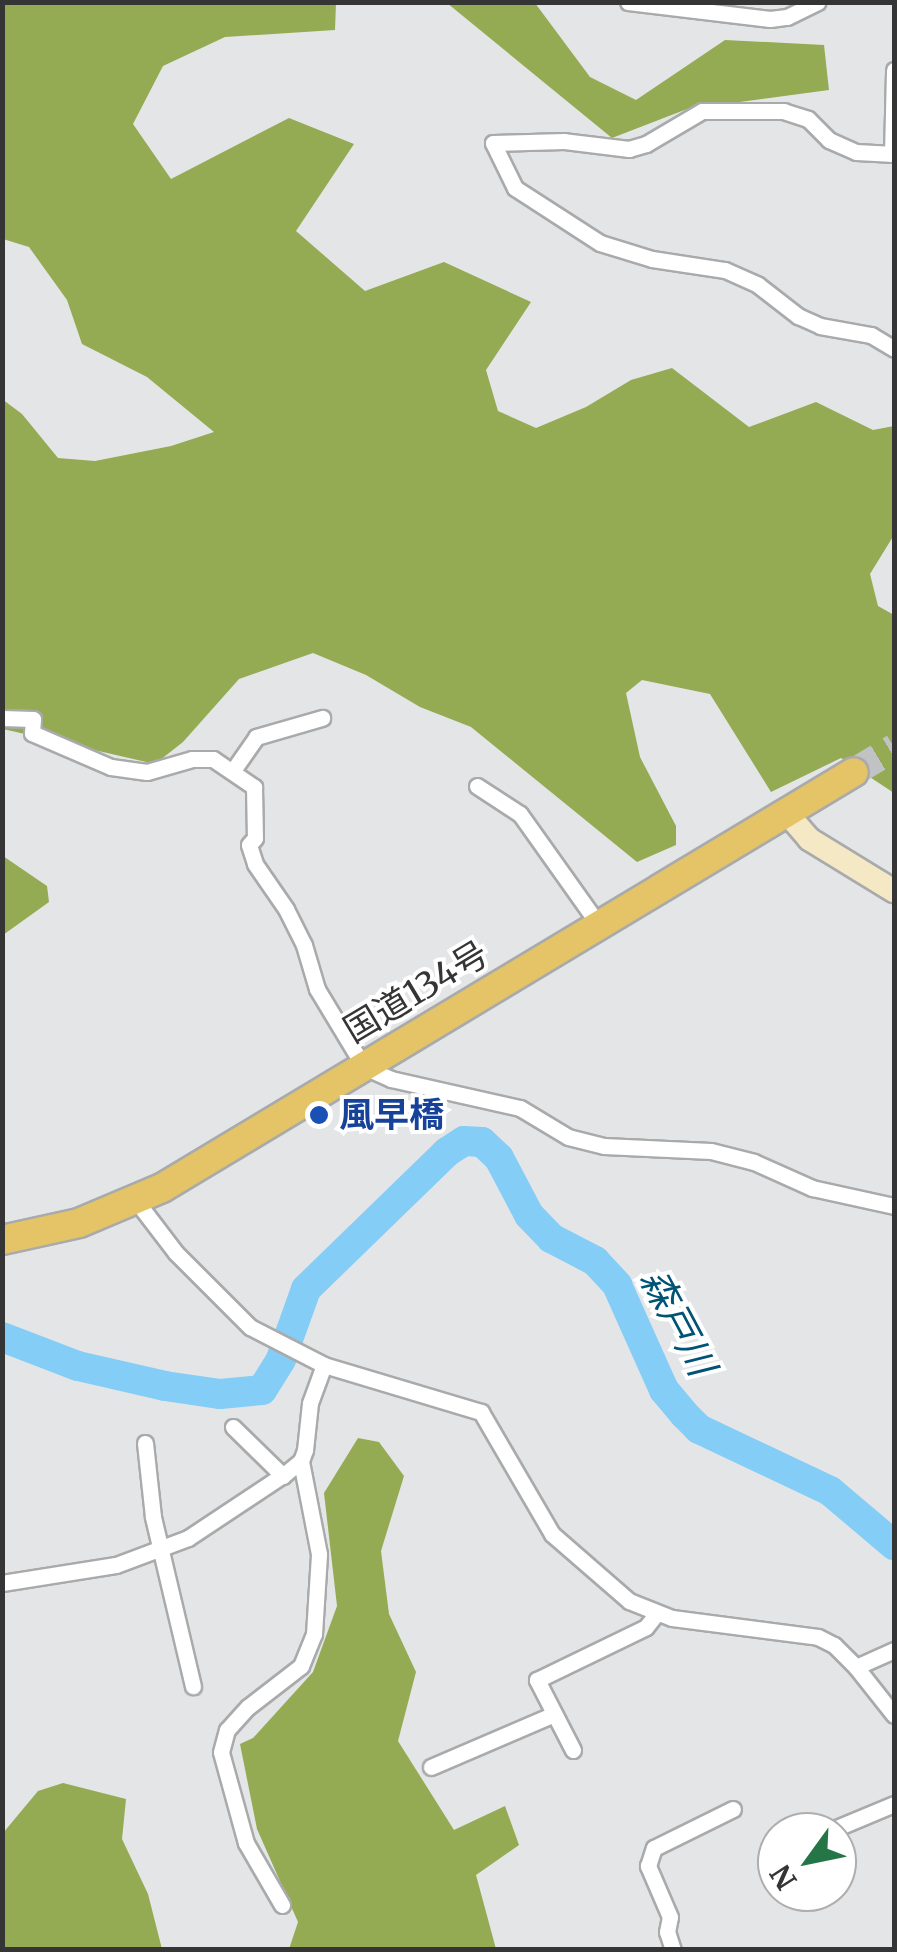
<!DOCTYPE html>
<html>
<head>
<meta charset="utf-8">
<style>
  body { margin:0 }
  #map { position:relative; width:897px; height:1952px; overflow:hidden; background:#e4e5e7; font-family:Merriweather,"Noto Sans JP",serif }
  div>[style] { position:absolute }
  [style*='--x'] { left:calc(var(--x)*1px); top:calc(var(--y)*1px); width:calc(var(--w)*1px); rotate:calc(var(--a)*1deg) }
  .forest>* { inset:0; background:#94ab53 }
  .river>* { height:30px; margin:-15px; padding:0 15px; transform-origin:15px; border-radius:15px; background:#84cdf7 }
  .trunk-tunnel>* { height:28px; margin-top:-14px; transform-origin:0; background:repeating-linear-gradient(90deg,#c1c2c4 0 28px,transparent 0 42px) }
  .roads { filter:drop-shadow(2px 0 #a9aaab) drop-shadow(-2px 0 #a9aaab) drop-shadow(0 2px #a9aaab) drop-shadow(0 -2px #a9aaab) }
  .minor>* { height:15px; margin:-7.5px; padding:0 7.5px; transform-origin:7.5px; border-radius:7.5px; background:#fff }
  .secondary>* { height:22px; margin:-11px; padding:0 11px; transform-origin:11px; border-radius:11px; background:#f5e9c5 }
  .trunk>* { height:28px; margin:-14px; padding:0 14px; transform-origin:14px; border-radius:14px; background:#e4c466 }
  .dots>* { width:28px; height:28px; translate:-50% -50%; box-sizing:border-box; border:5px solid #fff; border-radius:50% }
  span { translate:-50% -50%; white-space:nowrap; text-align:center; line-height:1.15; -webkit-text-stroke:8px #fff; paint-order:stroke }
  .street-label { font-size:35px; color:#353536 }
  .transit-label { font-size:35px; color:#164399; font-weight:700 }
  .left { translate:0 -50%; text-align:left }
  .water-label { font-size:38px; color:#005374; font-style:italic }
  .frame { position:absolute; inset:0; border:5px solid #353536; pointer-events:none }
  .north { position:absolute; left:757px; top:1812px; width:100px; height:100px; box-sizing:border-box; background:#fff; border:2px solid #aeaeaf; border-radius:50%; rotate:237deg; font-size:28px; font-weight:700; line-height:40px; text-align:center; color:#353536 }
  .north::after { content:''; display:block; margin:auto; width:35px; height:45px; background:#257647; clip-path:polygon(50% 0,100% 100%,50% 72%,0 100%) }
</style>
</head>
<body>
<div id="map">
  <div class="forest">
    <div style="clip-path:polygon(3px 3px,336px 3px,335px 30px,225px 37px,163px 66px,133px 124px,171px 179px,289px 118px,354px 144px,296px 231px,365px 291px,444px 262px,531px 302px,486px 370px,498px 411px,536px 428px,586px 407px,631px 380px,672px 368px,749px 427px,816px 402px,873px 430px,894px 426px,894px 535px,870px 574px,878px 606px,894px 615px,894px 793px,841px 758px,771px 792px,710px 694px,642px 680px,626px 693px,640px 757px,676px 826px,676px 845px,637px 862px,471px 727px,420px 707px,366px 675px,313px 653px,239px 679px,183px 742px,155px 764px,3px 729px,2px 399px,22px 414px,58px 458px,95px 461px,171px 446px,214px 432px,147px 377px,82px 344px,67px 300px,29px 247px,3px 239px)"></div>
    <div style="clip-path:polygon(447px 3px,535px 3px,590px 77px,636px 100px,725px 40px,824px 45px,829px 90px,687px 109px,612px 138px)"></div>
    <div style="clip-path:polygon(3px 856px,47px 886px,49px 902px,3px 935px)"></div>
    <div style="clip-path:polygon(358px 1438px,379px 1442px,404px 1476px,381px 1551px,389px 1614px,416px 1672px,398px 1741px,454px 1830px,505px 1806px,519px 1845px,476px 1875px,496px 1949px,289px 1949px,298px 1922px,257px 1829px,240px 1744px,253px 1738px,313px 1672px,337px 1606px,324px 1493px)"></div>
    <div style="clip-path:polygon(63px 1783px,126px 1799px,122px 1839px,148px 1894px,162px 1949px,3px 1949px,3px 1833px,38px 1791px)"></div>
  </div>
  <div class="river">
    <div style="--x:2;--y:1337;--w:81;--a:20.9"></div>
    <div style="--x:78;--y:1366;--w:89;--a:12.9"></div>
    <div style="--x:165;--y:1386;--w:56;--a:8.3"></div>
    <div style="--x:220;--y:1394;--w:42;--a:-5.4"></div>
    <div style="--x:262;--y:1390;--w:36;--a:-58"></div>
    <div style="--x:281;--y:1359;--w:74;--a:-70.3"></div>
    <div style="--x:306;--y:1289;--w:197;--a:-44.2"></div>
    <div style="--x:447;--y:1152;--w:20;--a:-33"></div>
    <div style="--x:464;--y:1141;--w:18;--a:3"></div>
    <div style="--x:482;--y:1142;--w:23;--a:43"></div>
    <div style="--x:499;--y:1158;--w:64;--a:62.2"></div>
    <div style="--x:529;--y:1215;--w:32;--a:46"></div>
    <div style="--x:551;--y:1238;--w:50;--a:27.6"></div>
    <div style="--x:595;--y:1261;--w:33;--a:47"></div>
    <div style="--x:617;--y:1285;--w:115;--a:65.9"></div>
    <div style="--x:664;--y:1390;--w:31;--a:50"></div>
    <div style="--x:684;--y:1414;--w:21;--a:45"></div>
    <div style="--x:699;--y:1429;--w:145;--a:25.3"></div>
    <div style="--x:830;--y:1491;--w:84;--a:40.2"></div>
  </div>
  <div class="trunk-tunnel">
    <div style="--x:854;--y:772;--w:47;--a:-31"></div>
  </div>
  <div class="roads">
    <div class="minor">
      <div style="--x:628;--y:2;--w:143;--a:6.8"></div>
      <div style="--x:770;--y:19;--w:17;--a:-7"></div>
      <div style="--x:787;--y:17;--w:34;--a:-26"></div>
      <div style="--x:892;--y:154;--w:84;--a:-88.6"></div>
      <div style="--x:894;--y:154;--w:38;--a:-177"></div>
      <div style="--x:856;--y:152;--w:30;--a:-156"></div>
      <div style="--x:829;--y:140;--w:30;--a:-135"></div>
      <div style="--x:808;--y:119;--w:25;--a:-162"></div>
      <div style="--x:784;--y:111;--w:82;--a:180"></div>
      <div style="--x:702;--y:111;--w:65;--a:149.5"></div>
      <div style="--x:646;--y:144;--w:18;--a:164"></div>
      <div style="--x:629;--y:149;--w:65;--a:-173"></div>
      <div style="--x:564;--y:141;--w:71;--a:178.4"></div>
      <div style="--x:493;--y:143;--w:50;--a:63.9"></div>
      <div style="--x:515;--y:188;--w:101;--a:32.9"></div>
      <div style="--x:600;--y:243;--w:54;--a:17.1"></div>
      <div style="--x:652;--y:259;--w:74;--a:8.6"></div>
      <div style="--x:725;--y:270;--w:36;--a:24"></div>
      <div style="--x:758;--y:285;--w:51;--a:37.8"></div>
      <div style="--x:798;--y:316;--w:24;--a:24"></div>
      <div style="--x:820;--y:326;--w:52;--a:10"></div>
      <div style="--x:871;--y:335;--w:27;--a:31"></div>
      <div style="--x:2;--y:718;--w:31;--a:2"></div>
      <div style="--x:33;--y:719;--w:14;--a:94"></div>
      <div style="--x:32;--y:733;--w:86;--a:23.3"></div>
      <div style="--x:111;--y:767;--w:36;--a:8"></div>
      <div style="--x:147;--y:772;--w:47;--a:-16.1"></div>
      <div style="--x:192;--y:759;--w:21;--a:0"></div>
      <div style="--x:213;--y:759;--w:50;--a:34.3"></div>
      <div style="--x:254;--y:787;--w:51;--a:88.9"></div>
      <div style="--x:255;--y:838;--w:9;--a:131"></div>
      <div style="--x:249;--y:845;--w:20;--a:72"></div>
      <div style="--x:255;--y:864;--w:55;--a:55.4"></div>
      <div style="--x:286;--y:909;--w:40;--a:63.4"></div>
      <div style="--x:304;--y:945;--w:46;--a:73.5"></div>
      <div style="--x:317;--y:989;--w:91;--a:58.9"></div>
      <div style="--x:364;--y:1067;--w:30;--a:24"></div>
      <div style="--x:391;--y:1079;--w:132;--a:12.7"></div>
      <div style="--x:520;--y:1108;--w:56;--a:31.1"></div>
      <div style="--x:568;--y:1137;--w:37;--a:14"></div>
      <div style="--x:604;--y:1146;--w:107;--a:2.7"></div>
      <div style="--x:711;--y:1151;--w:44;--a:14.3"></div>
      <div style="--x:754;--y:1162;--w:64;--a:24.1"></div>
      <div style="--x:812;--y:1188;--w:84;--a:12.4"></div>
      <div style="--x:234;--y:769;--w:39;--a:-55"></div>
      <div style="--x:256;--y:737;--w:69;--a:-16.1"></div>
      <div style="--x:477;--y:786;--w:51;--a:33.1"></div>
      <div style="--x:520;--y:814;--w:136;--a:54.6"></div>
      <div style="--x:324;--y:1365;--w:164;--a:16.7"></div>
      <div style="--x:481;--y:1412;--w:141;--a:59.8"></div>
      <div style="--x:552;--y:1534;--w:102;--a:41"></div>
      <div style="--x:629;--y:1601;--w:46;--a:21.6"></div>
      <div style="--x:672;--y:1618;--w:147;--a:7.4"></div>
      <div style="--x:818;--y:1637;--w:18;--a:27"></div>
      <div style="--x:834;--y:1645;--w:31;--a:45"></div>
      <div style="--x:856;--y:1667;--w:61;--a:51.6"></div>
      <div style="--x:233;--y:1427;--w:70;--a:44.4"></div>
      <div style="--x:145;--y:1443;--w:74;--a:83.8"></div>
      <div style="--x:153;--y:1517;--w:174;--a:76.7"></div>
      <div style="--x:2;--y:1583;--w:115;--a:-9"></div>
      <div style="--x:116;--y:1565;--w:77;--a:-20.6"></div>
      <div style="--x:188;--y:1538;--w:118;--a:-33.6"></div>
      <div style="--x:286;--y:1473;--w:19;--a:-39"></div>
      <div style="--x:301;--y:1461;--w:12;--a:-70"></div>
      <div style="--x:305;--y:1450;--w:47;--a:-83.9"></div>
      <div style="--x:310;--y:1403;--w:40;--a:-69.8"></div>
      <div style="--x:324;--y:1365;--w:83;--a:-152.8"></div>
      <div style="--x:250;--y:1327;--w:105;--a:-135"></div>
      <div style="--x:176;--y:1253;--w:64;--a:-127.4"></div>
      <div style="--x:856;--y:1667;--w:42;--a:-24.1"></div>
      <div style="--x:573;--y:1750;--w:79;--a:-117.2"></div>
      <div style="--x:537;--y:1680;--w:121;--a:-25.9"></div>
      <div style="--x:646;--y:1627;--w:18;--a:-52"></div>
      <div style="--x:431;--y:1767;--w:134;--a:-23.3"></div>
      <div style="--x:827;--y:1832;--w:73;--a:-22.7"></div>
      <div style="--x:282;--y:1905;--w:72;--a:-120.1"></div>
      <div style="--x:246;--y:1843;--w:94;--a:-105.4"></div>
      <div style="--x:221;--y:1752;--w:23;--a:-75"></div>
      <div style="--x:227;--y:1730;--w:31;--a:-48"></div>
      <div style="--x:248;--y:1707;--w:67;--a:-37.7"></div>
      <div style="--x:301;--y:1666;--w:35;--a:-68"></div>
      <div style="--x:314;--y:1634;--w:80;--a:-86.4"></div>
      <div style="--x:319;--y:1554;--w:95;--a:-101"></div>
      <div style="--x:673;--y:1950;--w:19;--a:-108"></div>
      <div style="--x:667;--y:1932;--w:15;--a:-79"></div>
      <div style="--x:670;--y:1917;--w:56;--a:-113.3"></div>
      <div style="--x:648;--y:1866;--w:19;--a:-72"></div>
      <div style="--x:654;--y:1848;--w:88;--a:-26.3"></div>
    </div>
    <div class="secondary">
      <div style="--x:785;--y:811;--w:37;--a:49"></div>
      <div style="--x:809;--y:839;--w:100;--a:31.5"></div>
    </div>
    <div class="trunk">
      <div style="--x:2;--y:1240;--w:79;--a:-12.4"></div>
      <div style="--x:79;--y:1223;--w:90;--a:-22.9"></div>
      <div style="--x:162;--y:1188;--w:807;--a:-31.01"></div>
    </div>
  </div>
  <div class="dots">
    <div style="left:319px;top:1115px;background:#1a4fb4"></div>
  </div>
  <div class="street-label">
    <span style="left:416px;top:992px;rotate:-31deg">国道134号</span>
  </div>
  <div class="transit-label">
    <span class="left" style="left:339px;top:1115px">風早橋</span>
  </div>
  <div class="water-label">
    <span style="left:678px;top:1322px;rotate:62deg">森戸川</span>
  </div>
  <div class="frame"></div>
  <div class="north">N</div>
</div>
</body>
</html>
